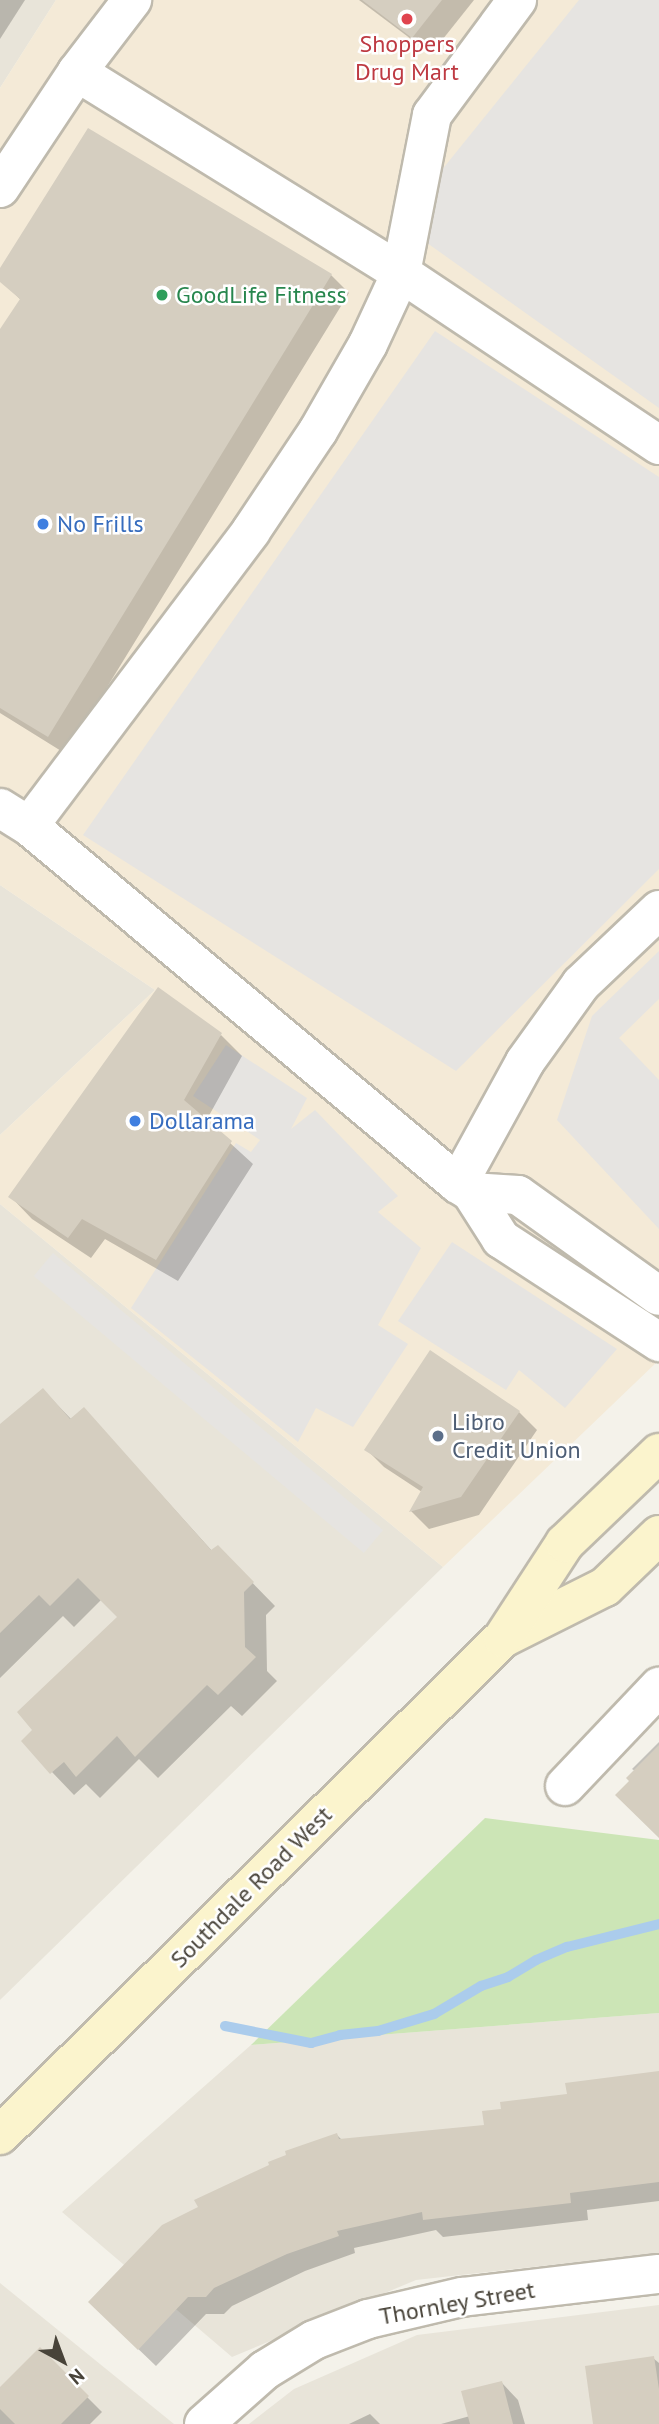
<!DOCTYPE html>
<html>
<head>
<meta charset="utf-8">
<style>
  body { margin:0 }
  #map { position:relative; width:659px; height:2424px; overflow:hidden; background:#f4f2ea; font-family:"PT Sans",sans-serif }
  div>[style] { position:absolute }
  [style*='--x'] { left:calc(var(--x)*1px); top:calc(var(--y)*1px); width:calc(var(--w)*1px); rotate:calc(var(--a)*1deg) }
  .residential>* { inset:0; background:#e8e4d9 }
  .commercial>* { inset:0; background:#f4ead7 }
  .green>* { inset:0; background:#cce5b6 }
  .parking>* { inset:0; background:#e6e4e1; transform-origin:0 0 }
  .shadow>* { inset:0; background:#0003 }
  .stream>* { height:10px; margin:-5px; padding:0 5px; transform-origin:5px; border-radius:5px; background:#abccec }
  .building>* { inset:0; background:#d5cec0 }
  .roads { filter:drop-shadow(2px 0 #bfbaad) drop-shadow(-2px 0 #bfbaad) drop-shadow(0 2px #bfbaad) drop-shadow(0 -2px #bfbaad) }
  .street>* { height:38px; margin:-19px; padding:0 19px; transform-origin:19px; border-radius:19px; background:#fff }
  .secondary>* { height:38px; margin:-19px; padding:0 19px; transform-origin:19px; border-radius:19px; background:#fbf4cd }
  .dots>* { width:19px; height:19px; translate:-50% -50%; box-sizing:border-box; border:4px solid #fff; border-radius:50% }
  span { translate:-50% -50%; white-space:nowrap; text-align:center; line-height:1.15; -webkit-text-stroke:5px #fff; paint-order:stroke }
  .health-label { font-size:24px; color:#be3a42 }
  .leisure-label { font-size:24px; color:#27864d }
  .left { translate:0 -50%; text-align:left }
  .shop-label { font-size:24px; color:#366cbe }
  .service-label { font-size:24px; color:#4e5e75 }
  .street-label { font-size:24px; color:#484339 }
  .north { position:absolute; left:28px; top:2326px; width:70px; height:70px; -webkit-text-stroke:5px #fff; paint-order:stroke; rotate:139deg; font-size:19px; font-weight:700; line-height:28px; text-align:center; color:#484339 }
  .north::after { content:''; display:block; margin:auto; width:24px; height:32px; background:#484339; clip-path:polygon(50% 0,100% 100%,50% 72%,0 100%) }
</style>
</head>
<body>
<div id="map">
  <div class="residential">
    <div style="clip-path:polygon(0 0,56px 0,0 88px)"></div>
    <div style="clip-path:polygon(0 885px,155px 990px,0 1135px)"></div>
    <div style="clip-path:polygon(0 1204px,443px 1567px,0 2000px)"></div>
    <div style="clip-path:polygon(659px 2013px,659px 2253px,416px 2280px,232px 2357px,62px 2212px,251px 2045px)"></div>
    <div style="clip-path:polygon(0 2283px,174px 2424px,0 2424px)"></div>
    <div style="clip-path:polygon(659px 2305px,659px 2424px,249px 2424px,294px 2389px,417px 2335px)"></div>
  </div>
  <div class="commercial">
    <div style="clip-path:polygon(56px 0,659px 0,659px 1360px,443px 1567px,0 1204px,0 1135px,155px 990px,0 885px,0 88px)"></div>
  </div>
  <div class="green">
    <div style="clip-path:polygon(485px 1818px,659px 1840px,659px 2013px,251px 2045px)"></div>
  </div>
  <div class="parking">
    <div style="clip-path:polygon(579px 0,659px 0,659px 408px,399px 223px)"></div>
    <div style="clip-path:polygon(435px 331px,659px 477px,659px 869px,456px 1071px,83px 835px)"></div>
    <div style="clip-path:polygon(659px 951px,659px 999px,619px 1038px,659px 1080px,659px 1229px,557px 1120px,592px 1016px)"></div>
    <div style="clip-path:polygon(226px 1045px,307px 1098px,291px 1129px,315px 1110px,398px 1196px,378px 1212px,421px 1248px,378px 1325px,408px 1344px,353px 1427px,316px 1408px,298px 1442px,131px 1308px,236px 1143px,251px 1152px,260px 1140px,193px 1096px)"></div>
    <div style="clip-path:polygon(452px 1242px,617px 1349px,565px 1408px,519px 1370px,506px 1390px,398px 1321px)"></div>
    <div style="left:53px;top:1253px;width:431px;height:30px;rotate:40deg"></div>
  </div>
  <div class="shadow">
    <div style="clip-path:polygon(0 0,25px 0,0 39px)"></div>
    <div style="clip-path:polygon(359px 0,474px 0,431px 54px)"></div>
    <div style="clip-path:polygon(89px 130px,331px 275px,349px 293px,66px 754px,0 713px,0 332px,21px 300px,0 280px,0 272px)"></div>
    <div style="clip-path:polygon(221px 1035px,242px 1056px,206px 1121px,253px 1164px,178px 1281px,105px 1239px,91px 1258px,32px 1219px,11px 1197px)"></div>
    <div style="clip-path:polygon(430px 1352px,519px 1412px,537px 1430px,479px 1515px,429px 1529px,411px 1511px,422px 1492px,384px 1467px,366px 1449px)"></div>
    <div style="clip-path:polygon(43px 1390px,72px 1420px,84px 1409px,213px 1552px,240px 1570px,275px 1606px,266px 1615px,267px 1671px,277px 1681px,242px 1716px,231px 1706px,158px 1778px,139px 1759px,100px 1798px,86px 1784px,74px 1795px,52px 1772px,35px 1730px,119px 1617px,102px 1599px,74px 1627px,63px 1616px,0 1678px,0 1427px)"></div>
    <div style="clip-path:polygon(659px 1742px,659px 1836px,631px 1781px,635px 1771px,632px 1769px)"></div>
    <div style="clip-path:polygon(659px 2073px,659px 2201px,587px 2210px,588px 2220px,443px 2237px,436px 2230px,354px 2248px,355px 2253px,305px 2271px,232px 2306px,224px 2314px,206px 2314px,156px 2366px,108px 2320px,337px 2135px,342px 2140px,486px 2126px,569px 2096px)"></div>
    <div style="clip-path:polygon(40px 2350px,102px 2412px,90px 2424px,0 2424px,0 2393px)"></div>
    <div style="clip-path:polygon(653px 2358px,659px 2363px,659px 2424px,595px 2424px)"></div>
    <div style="clip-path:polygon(502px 2383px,518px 2400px,525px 2424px,441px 2424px,470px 2416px)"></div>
    <div style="clip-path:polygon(370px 2414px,380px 2424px,349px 2424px)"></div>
  </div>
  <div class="stream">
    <div style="--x:225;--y:2026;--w:88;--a:11.2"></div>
    <div style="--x:311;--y:2043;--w:30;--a:-15"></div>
    <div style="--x:340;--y:2035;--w:38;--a:-6"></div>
    <div style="--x:378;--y:2031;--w:59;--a:-16.9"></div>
    <div style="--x:434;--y:2014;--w:55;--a:-30.8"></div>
    <div style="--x:481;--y:1986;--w:28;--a:-18"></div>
    <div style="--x:508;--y:1977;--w:33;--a:-31"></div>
    <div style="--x:536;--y:1960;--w:34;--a:-23"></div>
    <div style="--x:567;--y:1947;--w:95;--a:-14"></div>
  </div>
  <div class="building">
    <div style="clip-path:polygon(362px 0,442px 0,412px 38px)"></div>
    <div style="clip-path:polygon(88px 128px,332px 274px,48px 737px,0 708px,0 329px,20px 299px,0 282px,0 268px)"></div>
    <div style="clip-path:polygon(158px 987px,222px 1033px,184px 1100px,232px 1141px,156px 1260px,82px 1219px,68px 1238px,8px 1197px)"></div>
    <div style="clip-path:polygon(430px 1350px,520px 1411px,461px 1497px,409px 1512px,423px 1487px,364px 1450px)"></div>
    <div style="clip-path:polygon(43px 1388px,70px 1419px,84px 1407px,211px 1550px,218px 1545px,254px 1582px,244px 1592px,245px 1647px,256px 1657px,218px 1695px,207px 1685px,135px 1757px,117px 1736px,76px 1777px,64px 1762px,50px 1774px,21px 1741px,32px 1730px,17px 1712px,117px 1617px,78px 1578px,50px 1606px,39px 1595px,0 1633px,0 1424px)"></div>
    <div style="clip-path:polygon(659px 1745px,659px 1838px,615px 1795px,629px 1781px,626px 1778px)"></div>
    <div style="clip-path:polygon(659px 2071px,659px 2182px,570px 2193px,571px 2203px,423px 2220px,422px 2212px,337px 2231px,339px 2236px,287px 2254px,214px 2288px,206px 2297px,188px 2297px,138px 2350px,88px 2302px,162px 2225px,198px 2207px,194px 2200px,269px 2165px,268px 2162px,286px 2155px,285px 2151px,337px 2133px,339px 2139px,484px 2125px,482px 2111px,501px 2109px,500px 2102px,567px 2094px,565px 2083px)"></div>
    <div style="clip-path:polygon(40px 2347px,89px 2396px,61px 2424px,15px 2424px,0 2409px,0 2387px)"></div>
    <div style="clip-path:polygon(654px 2356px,659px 2389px,659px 2424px,593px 2424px,585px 2366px)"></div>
    <div style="clip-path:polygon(502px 2381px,513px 2424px,470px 2424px,461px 2391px)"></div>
  </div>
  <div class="roads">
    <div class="street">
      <div style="--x:77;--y:72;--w:91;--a:-52.6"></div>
      <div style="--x:0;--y:188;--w:139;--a:-56.4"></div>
      <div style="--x:77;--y:72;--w:381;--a:31.8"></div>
      <div style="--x:401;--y:273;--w:161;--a:-78.9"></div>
      <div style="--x:432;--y:115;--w:143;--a:-53.5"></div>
      <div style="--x:0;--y:808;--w:34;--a:32"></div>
      <div style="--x:659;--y:910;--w:108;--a:136.5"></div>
      <div style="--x:581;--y:984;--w:96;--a:125.7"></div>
      <div style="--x:525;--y:1062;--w:139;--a:118.8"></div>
      <div style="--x:458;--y:1184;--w:15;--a:32"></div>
      <div style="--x:471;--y:1192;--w:56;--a:57.4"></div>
      <div style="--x:501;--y:1239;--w:189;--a:33.1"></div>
      <div style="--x:458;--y:1184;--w:559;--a:-140.16"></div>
      <div style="--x:29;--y:826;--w:369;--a:-53"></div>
      <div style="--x:251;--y:531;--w:120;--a:-56.2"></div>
      <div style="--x:318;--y:431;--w:100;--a:-60.1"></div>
      <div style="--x:368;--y:344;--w:78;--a:-65.1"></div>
      <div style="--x:401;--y:273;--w:310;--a:33.7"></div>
      <div style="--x:471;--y:1192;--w:47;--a:3.7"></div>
      <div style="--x:518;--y:1195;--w:173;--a:35.6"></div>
      <div style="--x:565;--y:1786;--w:137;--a:-46.5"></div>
      <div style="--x:204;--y:2424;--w:81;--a:-41.5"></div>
      <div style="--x:265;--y:2370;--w:57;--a:-31.5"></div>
      <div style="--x:314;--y:2340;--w:58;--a:-21.3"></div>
      <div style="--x:368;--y:2319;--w:97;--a:-13.2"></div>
      <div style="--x:462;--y:2297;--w:198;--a:-6.7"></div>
    </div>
    <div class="secondary">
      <div style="--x:505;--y:1637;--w:112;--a:-26.6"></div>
      <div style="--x:605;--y:1587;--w:75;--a:-43.9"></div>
      <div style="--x:0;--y:2135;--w:707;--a:-44.66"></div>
      <div style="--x:503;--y:1638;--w:113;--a:-56.9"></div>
      <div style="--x:565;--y:1543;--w:130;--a:-43.8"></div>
    </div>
  </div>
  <div class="dots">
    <div style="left:407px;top:19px;background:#e0444e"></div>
    <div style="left:162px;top:295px;background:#2e9e5b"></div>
    <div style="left:43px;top:524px;background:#3f7fe0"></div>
    <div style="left:135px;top:1121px;background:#3f7fe0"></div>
    <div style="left:438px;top:1436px;background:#5c6f8a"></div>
  </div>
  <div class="health-label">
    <span style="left:407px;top:58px">Shoppers<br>Drug Mart</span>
  </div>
  <div class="leisure-label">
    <span class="left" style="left:176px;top:295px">GoodLife Fitness</span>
  </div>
  <div class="shop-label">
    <span class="left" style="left:57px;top:524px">No Frills</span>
    <span class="left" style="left:149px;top:1121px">Dollarama</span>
  </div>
  <div class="service-label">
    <span class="left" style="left:452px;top:1436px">Libro<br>Credit Union</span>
  </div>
  <div class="street-label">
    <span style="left:251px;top:1887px;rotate:-45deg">Southdale Road West</span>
    <span style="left:457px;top:2303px;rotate:-10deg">Thornley Street</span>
  </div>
  <div class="north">N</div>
</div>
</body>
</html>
